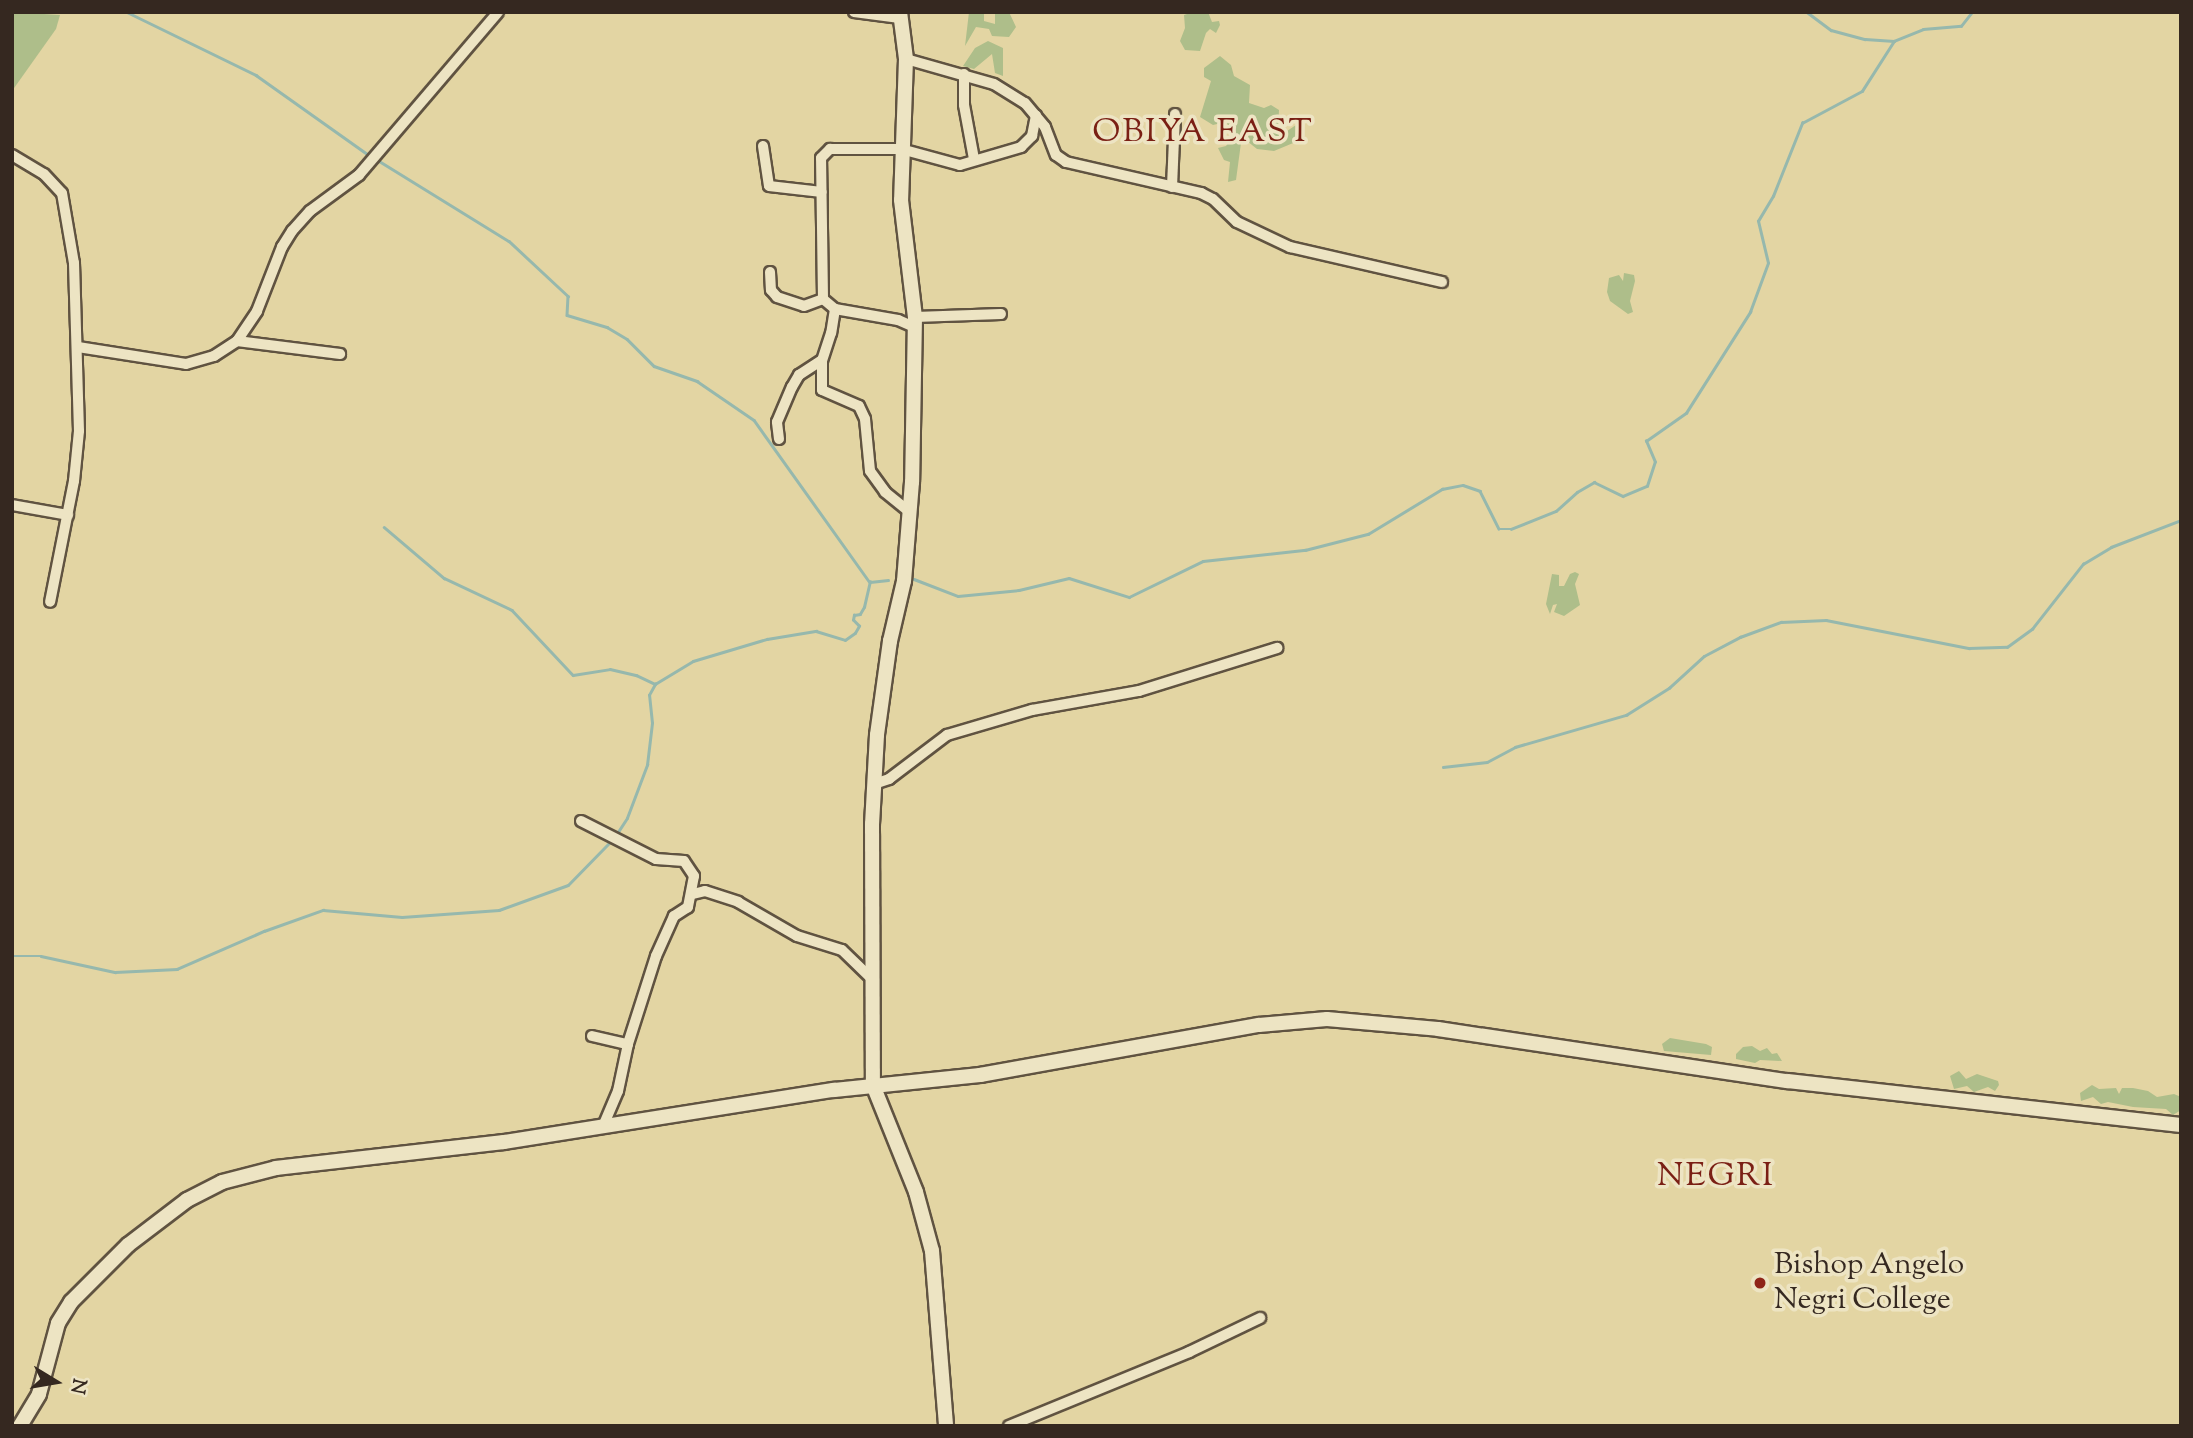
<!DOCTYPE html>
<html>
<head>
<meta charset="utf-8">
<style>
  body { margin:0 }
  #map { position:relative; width:2193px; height:1438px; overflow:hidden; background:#e3d5a3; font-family:"Sorts Mill Goudy",serif }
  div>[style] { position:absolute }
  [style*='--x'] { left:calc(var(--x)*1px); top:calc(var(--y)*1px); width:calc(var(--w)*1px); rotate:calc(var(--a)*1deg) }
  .green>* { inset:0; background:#aebe8a }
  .stream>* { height:2.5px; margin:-1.25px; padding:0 1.25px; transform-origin:1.25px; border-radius:1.25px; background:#96b8ad }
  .roads { filter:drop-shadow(2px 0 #605341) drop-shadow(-2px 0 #605341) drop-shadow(0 2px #605341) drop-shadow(0 -2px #605341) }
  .street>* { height:10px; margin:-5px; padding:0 5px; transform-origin:5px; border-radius:5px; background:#ede4c3 }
  .secondary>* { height:14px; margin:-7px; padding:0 7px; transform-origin:7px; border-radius:7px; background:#ede4c3 }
  .dots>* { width:19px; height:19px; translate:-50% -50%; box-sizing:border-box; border:4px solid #ede4c3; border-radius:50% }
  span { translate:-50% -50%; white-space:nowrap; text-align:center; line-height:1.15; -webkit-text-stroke:7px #ede4c3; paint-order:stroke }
  .poi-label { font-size:30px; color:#352820 }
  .left { translate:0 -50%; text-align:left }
  .quarter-label { font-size:33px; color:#7a1f14; letter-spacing:2px }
  .frame { position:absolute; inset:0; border:14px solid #352820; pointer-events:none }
  .north { position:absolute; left:21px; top:1347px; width:70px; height:70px; -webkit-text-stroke:5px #ede4c3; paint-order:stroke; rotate:101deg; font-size:19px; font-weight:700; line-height:28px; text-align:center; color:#352820 }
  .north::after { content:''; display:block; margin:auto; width:24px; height:32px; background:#352820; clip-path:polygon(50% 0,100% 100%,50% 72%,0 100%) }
</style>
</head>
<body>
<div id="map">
  <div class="green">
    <div style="clip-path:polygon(12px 12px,60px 15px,56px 29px,12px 91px)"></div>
    <div style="clip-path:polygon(969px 12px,984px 13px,984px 21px,995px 24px,995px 12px,1009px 12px,1016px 27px,1009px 37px,992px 36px,989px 29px,976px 27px,965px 46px)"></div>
    <div style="clip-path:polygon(1193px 12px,1208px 12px,1212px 22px,1219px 21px,1220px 25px,1216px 33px,1210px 29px,1206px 33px,1200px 51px,1185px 50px,1180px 41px,1185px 28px,1184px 15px)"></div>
    <div style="clip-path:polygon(988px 41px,1003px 48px,1003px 76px,995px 73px,992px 54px,974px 69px,963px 66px,975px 48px)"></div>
    <div style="clip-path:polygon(1220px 56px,1231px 65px,1234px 76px,1250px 85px,1249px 103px,1264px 108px,1271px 105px,1279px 110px,1278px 129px,1287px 131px,1296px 125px,1301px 134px,1298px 141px,1274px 151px,1257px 149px,1247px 141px,1241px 143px,1236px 180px,1228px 182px,1230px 162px,1224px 160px,1218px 148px,1226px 146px,1236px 132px,1225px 122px,1213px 125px,1200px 117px,1211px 81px,1204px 77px,1204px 68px)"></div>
    <div style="clip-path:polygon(1624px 273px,1634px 275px,1635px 281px,1630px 301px,1633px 312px,1628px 314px,1610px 301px,1607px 292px,1609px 278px,1619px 275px,1623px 281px)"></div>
    <div style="clip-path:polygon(1575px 572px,1579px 574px,1575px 584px,1580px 605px,1564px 616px,1554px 612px,1557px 604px,1553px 605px,1550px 614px,1546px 604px,1552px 574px,1559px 575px,1559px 586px,1564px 586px,1570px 574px)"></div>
    <div style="clip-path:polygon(1670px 1038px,1706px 1044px,1712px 1047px,1711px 1055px,1664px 1051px,1662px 1044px)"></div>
    <div style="clip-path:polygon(1752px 1046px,1760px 1051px,1767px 1048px,1772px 1054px,1777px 1053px,1782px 1061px,1760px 1060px,1755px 1063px,1736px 1059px,1736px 1054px,1743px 1047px)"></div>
    <div style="clip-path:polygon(1959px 1071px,1966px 1079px,1977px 1074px,1998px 1081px,1999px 1085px,1995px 1091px,1988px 1087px,1974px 1092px,1967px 1086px,1954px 1089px,1950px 1076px)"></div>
    <div style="clip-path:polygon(2092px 1085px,2099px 1089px,2116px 1088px,2119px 1094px,2122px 1088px,2133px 1088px,2148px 1091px,2157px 1097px,2174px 1094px,2181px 1097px,2181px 1110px,2173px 1115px,2166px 1109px,2133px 1107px,2108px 1102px,2101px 1104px,2093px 1097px,2081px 1101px,2080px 1093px)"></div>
  </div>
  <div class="stream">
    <div style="--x:127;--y:12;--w:144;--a:26"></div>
    <div style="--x:256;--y:75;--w:140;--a:35.4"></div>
    <div style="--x:1807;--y:12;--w:30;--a:37"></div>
    <div style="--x:1831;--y:30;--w:35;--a:15"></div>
    <div style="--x:1865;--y:39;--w:29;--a:4"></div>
    <div style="--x:376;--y:159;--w:156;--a:31.7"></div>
    <div style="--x:509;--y:241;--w:81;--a:43"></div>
    <div style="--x:568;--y:296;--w:19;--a:93"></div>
    <div style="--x:567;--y:315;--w:42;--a:16.7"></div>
    <div style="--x:607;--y:327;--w:23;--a:31"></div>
    <div style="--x:627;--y:339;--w:38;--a:45"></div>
    <div style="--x:654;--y:366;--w:46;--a:19.2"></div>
    <div style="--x:697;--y:381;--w:69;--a:34.4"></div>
    <div style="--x:754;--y:420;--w:198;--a:54.5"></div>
    <div style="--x:384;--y:527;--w:79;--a:40.4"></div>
    <div style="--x:444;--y:578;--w:75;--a:25.2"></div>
    <div style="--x:512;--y:610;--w:89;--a:46.8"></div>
    <div style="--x:573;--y:675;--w:37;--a:-9"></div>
    <div style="--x:610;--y:669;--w:27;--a:13"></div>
    <div style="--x:636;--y:675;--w:21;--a:25"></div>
    <div style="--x:914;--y:579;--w:47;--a:21.1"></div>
    <div style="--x:958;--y:596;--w:61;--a:-5.6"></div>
    <div style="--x:1019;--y:590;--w:51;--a:-13.5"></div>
    <div style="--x:1069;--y:578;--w:63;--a:17.6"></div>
    <div style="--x:1129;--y:597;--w:82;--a:-25.9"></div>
    <div style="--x:1203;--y:561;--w:103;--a:-6.2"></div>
    <div style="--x:1305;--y:550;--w:65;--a:-14.3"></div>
    <div style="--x:1368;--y:534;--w:87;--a:-31.3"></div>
    <div style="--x:1442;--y:489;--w:21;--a:-11"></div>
    <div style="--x:1463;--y:485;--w:18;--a:19"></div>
    <div style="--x:1480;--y:491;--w:42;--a:63.4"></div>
    <div style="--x:1499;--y:529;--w:12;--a:0"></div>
    <div style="--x:1511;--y:529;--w:48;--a:-21.8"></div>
    <div style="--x:1556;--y:511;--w:28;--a:-42"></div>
    <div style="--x:1577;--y:492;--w:20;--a:-30"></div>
    <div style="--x:1594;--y:482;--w:32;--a:26"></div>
    <div style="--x:1623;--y:496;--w:26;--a:-23"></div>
    <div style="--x:1647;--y:486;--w:25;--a:-72"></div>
    <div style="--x:1655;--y:462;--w:23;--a:-113"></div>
    <div style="--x:1646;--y:441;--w:49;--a:-35"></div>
    <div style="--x:1686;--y:413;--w:120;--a:-57.6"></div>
    <div style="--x:1750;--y:312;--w:52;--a:-69.8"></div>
    <div style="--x:1768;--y:263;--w:43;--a:-103.4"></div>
    <div style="--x:1758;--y:221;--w:29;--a:-59"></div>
    <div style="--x:1773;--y:196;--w:79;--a:-68.3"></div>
    <div style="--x:1802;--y:123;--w:68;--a:-28.1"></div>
    <div style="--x:1862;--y:91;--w:59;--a:-57.4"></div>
    <div style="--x:1894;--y:41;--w:31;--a:-22"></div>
    <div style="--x:1923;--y:29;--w:38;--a:-5"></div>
    <div style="--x:1961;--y:26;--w:18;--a:-52"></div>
    <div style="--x:1443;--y:767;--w:44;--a:-6.5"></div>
    <div style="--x:1487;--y:762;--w:32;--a:-28"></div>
    <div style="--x:1515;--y:747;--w:116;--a:-16.1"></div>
    <div style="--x:1626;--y:715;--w:51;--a:-32.1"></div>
    <div style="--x:1669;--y:688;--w:47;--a:-42.4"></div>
    <div style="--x:1704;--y:656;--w:41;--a:-27.8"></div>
    <div style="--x:1740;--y:637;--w:44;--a:-20.1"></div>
    <div style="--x:1781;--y:622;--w:45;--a:-2.5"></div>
    <div style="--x:1826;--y:620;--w:146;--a:11.1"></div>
    <div style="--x:1969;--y:648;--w:38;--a:-2"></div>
    <div style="--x:2007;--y:647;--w:31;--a:-36"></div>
    <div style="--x:2032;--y:629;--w:83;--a:-51.9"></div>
    <div style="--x:2083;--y:564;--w:33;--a:-31"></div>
    <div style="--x:2111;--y:547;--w:75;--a:-21.1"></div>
    <div style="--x:616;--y:835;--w:20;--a:-57"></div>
    <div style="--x:627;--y:818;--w:57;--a:-69.3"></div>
    <div style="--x:647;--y:765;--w:42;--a:-83.2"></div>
    <div style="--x:652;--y:723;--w:28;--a:-96"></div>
    <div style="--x:649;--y:695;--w:13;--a:-61"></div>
    <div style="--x:655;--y:684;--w:44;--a:-31.2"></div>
    <div style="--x:693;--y:661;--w:77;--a:-16.6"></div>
    <div style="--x:767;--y:639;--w:50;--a:-9.3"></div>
    <div style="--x:816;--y:631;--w:30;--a:17"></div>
    <div style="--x:845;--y:640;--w:12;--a:-35"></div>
    <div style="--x:855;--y:633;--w:8;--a:-60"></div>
    <div style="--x:859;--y:626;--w:8;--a:-135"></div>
    <div style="--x:853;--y:620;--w:5;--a:-79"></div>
    <div style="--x:854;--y:615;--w:6;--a:-9"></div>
    <div style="--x:860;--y:614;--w:8;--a:-60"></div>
    <div style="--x:864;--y:607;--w:26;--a:-77"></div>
    <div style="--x:870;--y:582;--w:18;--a:-6"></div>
    <div style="--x:12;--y:956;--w:29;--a:0"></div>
    <div style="--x:41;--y:956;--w:76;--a:12.2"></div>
    <div style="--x:115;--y:972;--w:62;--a:-2.8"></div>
    <div style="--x:177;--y:969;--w:95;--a:-23.6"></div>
    <div style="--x:264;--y:931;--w:63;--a:-19.6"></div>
    <div style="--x:323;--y:910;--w:79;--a:5.1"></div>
    <div style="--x:402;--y:917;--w:97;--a:-4.1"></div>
    <div style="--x:499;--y:910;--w:73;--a:-19.9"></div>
    <div style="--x:568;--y:885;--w:63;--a:-45.6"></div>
  </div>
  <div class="roads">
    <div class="street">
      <div style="--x:854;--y:12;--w:46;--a:7.4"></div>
      <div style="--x:906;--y:59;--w:91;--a:15.9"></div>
      <div style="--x:994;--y:84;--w:36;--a:32"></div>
      <div style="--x:1025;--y:103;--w:31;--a:50"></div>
      <div style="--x:1045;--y:127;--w:30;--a:69"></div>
      <div style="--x:1056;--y:155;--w:12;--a:35"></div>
      <div style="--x:1066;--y:162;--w:139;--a:12.9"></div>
      <div style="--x:1201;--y:193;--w:13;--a:27"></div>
      <div style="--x:1213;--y:199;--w:33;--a:44"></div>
      <div style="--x:1237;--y:222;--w:59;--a:25.3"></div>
      <div style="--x:1290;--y:247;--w:156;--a:13"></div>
      <div style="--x:964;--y:74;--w:31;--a:90"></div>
      <div style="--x:964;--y:105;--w:55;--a:79.5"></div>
      <div style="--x:763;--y:146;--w:40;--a:81.5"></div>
      <div style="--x:769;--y:186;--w:53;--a:6.5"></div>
      <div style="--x:12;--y:155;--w:37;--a:31"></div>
      <div style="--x:44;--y:174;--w:26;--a:47"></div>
      <div style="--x:62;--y:193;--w:71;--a:80.3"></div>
      <div style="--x:74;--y:263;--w:168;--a:88.3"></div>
      <div style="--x:79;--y:431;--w:50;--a:95.7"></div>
      <div style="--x:74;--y:481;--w:123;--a:101.2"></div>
      <div style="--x:1172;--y:187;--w:73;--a:-87.6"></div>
      <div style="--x:770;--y:272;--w:18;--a:87"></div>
      <div style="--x:771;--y:290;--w:9;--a:49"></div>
      <div style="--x:777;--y:297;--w:28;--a:18"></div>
      <div style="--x:804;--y:306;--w:20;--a:-20"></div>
      <div style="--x:835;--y:309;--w:24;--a:99"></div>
      <div style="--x:831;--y:333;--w:28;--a:108"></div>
      <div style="--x:822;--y:360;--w:30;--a:90"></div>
      <div style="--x:822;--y:390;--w:40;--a:23.4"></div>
      <div style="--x:859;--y:406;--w:14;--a:65"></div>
      <div style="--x:865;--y:419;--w:52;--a:84.5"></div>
      <div style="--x:870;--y:471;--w:26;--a:54"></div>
      <div style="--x:885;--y:492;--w:32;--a:39"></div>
      <div style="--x:915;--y:317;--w:86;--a:-2"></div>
      <div style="--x:914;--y:327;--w:17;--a:-156"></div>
      <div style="--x:898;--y:320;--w:64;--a:-170.1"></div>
      <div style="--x:835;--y:309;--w:16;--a:-140"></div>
      <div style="--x:823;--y:299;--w:141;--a:-90.8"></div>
      <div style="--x:821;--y:158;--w:13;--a:-45"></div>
      <div style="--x:830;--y:149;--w:71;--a:0"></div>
      <div style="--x:901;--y:149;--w:61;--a:15.2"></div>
      <div style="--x:960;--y:165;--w:64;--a:-16.4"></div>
      <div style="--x:1021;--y:147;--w:16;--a:-45"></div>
      <div style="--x:1032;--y:136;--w:21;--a:-79"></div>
      <div style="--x:237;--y:341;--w:36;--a:-56"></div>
      <div style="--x:257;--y:311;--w:69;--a:-68.7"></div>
      <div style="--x:282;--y:247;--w:19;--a:-58"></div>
      <div style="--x:292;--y:231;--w:27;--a:-48"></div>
      <div style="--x:310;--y:211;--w:61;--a:-36.3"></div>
      <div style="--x:359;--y:175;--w:214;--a:-49.5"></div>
      <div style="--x:78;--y:347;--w:109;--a:8.9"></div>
      <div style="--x:186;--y:364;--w:29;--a:-16"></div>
      <div style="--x:214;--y:356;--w:27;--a:-33"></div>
      <div style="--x:237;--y:341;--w:104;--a:7.2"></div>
      <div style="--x:779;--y:439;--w:17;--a:-97"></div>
      <div style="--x:777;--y:422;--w:38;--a:-67"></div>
      <div style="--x:792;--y:387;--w:14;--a:-60"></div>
      <div style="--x:799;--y:375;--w:27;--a:-33"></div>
      <div style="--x:12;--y:505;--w:57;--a:10.1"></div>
      <div style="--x:874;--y:784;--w:16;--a:-18"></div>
      <div style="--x:889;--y:779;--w:73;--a:-37.2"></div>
      <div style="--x:947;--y:735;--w:89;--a:-16.4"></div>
      <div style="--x:1032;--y:710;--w:109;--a:-10.1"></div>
      <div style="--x:1139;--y:691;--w:145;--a:-17.3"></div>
      <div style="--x:581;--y:821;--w:84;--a:26.9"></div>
      <div style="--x:656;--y:859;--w:28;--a:4"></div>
      <div style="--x:684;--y:861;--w:18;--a:56"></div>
      <div style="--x:694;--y:876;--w:32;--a:101"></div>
      <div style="--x:688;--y:907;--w:17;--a:147"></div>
      <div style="--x:674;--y:916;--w:44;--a:114.2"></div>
      <div style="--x:656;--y:956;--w:92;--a:107.7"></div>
      <div style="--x:628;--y:1044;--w:48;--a:102"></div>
      <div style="--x:618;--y:1091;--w:39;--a:113"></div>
      <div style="--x:693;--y:894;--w:12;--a:-14"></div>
      <div style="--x:705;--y:891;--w:35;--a:18"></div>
      <div style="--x:738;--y:902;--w:68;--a:30"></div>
      <div style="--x:797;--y:936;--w:47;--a:17.3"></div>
      <div style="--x:842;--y:950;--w:43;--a:44.1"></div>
      <div style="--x:592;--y:1036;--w:37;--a:13"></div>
      <div style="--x:1009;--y:1426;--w:195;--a:-22.3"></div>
      <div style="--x:1189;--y:1352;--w:79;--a:-25.6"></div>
    </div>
    <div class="secondary">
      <div style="--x:900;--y:12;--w:47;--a:82.7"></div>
      <div style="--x:906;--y:59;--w:141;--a:92"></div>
      <div style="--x:901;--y:200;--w:118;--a:83.2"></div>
      <div style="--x:915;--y:317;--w:165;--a:91"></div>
      <div style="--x:912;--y:482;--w:99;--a:94.6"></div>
      <div style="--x:904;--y:581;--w:62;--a:103.1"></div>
      <div style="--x:890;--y:641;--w:95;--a:97.9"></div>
      <div style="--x:877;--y:735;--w:89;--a:93.2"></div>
      <div style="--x:872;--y:824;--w:261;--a:89.8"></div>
      <div style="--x:873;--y:1085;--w:115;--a:68.1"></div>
      <div style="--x:916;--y:1192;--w:61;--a:74.8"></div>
      <div style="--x:932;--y:1251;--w:176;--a:85.4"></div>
      <div style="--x:20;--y:1426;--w:37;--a:-59"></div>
      <div style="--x:39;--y:1394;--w:73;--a:-75"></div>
      <div style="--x:58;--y:1323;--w:25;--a:-58"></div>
      <div style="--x:71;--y:1302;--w:81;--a:-45"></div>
      <div style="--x:128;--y:1245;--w:74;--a:-37.3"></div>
      <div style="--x:187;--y:1200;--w:39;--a:-27"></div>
      <div style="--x:222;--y:1182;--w:56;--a:-14.5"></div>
      <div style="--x:276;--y:1168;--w:229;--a:-6.5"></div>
      <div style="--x:504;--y:1142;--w:334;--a:-9"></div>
      <div style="--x:834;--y:1090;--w:147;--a:-5.9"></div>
      <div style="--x:980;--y:1075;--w:283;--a:-10.2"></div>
      <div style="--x:1259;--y:1025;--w:68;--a:-5"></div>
      <div style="--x:1327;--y:1019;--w:111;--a:5.1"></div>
      <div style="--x:1438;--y:1029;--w:354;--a:8.5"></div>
      <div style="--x:1788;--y:1081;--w:395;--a:6.4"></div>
    </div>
  </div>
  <div class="dots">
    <div style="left:1760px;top:1283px;background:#8f2418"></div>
  </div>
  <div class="poi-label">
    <span class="left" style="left:1774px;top:1283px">Bishop Angelo<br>Negri College</span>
  </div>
  <div class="quarter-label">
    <span style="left:1203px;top:134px">OBIYA EAST</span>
    <span style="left:1716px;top:1178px">NEGRI</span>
  </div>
  <div class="frame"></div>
  <div class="north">N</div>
</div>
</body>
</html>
